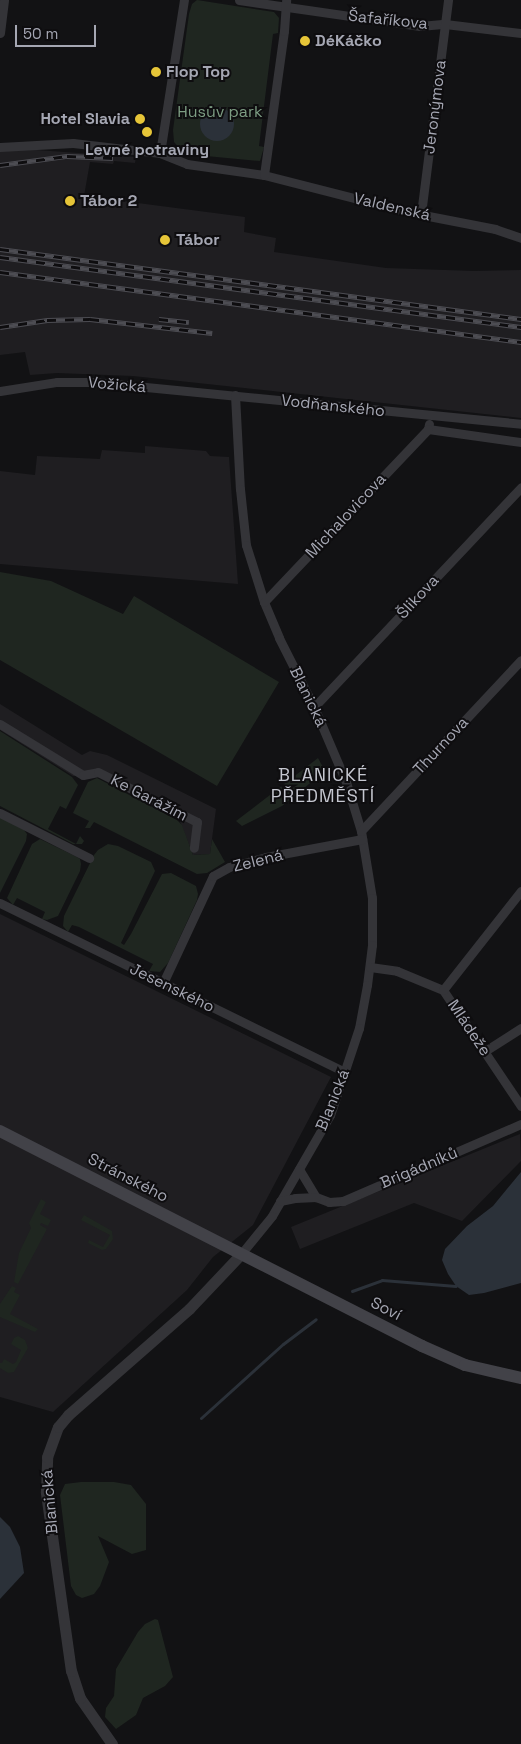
<!DOCTYPE html>
<html>
<head>
<meta charset="utf-8">
<style>
  body { margin:0 }
  #map { position:relative; width:521px; height:1744px; overflow:hidden; background:#121214; font-family:"Space Grotesk",sans-serif }
  div>[style] { position:absolute }
  [style*='--x'] { left:calc(var(--x)*1px); top:calc(var(--y)*1px); width:calc(var(--w)*1px); rotate:calc(var(--a)*1deg) }
  .built>* { inset:0; background:#1f1e21 }
  .green>* { inset:0; background:#1f2620 }
  .water>* { inset:0; background:#2b3139 }
  .round { border-radius:50% }
  .stream>* { height:3px; margin:-1.5px; padding:0 1.5px; transform-origin:1.5px; border-radius:1.5px; background:#2b3139 }
  .minor>* { height:9px; margin:-4.5px; padding:0 4.5px; transform-origin:4.5px; border-radius:4.5px; background:#343438 }
  .tertiary>* { height:11px; margin:-5.5px; padding:0 5.5px; transform-origin:5.5px; border-radius:5.5px; background:#343438 }
  .secondary>* { height:12px; margin:-6px; padding:0 6px; transform-origin:6px; border-radius:6px; background:#424248 }
  .rail>* { height:5px; margin-top:-2.5px; transform-origin:0; background:repeating-linear-gradient(90deg,#0e0d0f 0 9px,#4d4d53 0 18px); box-sizing:border-box; border-block:1px solid #4d4d53 }
  .dots>* { width:14px; height:14px; translate:-50% -50%; box-sizing:border-box; border:2px solid #0e0d0f; border-radius:50% }
  span { translate:-50% -50%; white-space:nowrap; text-align:center; line-height:1.15; -webkit-text-stroke:4px #0e0d0f; paint-order:stroke }
  .street-label { font-size:16px; color:#a5a7b3 }
  .poi-label { font-size:16px; color:#a5a7b3; font-weight:700 }
  .left { translate:0 -50%; text-align:left }
  .right { translate:-100% -50%; text-align:right }
  .park-label { font-size:16px; color:#7d9d83 }
  .neighbourhood-label { font-size:18px; color:#c5c7d0; letter-spacing:1px }
  .scale { position:absolute; left:15px; top:25px; width:81px; height:22px; box-sizing:border-box; border:2px solid #a5a7b3; border-top:0; padding-left:6px; font-size:15px; line-height:18px; white-space:nowrap; color:#a5a7b3; -webkit-text-stroke:4px #0e0d0f; paint-order:stroke }
</style>
</head>
<body>
<div id="map">
  <div class="built">
    <div style="clip-path:polygon(22px 149px,136px 157px,135px 163px,114px 161px,113px 164px,90px 162px,84px 196px,245px 217px,244px 232px,276px 238px,274px 252px,386px 268px,474px 271px,521px 270px,521px 418px,133px 376px,57px 373px,30px 375px,25px 352px,0 355px,0 151px)"></div>
    <div style="clip-path:polygon(145px 446px,206px 451px,210px 456px,229px 457px,238px 584px,0 564px,0 471px,35px 475px,37px 456px,100px 459px,102px 450px,145px 453px)"></div>
    <div style="clip-path:polygon(0 704px,82px 755px,90px 751px,107px 755px,216px 809px,210px 854px,193px 855px,179px 819px,97px 776px,73px 776px,0 730px)"></div>
    <div style="clip-path:polygon(0 914px,331px 1077px,253px 1225px,213px 1257px,187px 1290px,53px 1412px,0 1397px)"></div>
    <div style="clip-path:polygon(520px 1134px,521px 1161px,462px 1221px,414px 1203px,300px 1249px,291px 1227px)"></div>
  </div>
  <div class="green">
    <div style="clip-path:polygon(197px 0,274px 12px,279px 18px,278px 33px,273px 34px,259px 146px,264px 147px,260px 161px,185px 154px,174px 142px,173px 130px,189px 14px,192px 4px)"></div>
    <div style="clip-path:polygon(0 572px,51px 581px,123px 614px,134px 596px,279px 682px,217px 786px,0 660px)"></div>
    <div style="clip-path:polygon(0 731px,72px 777px,78px 785px,66px 809px,60px 806px,48px 829px,76px 844px,80px 836px,84px 841px,82px 844px,73px 844px,0 806px)"></div>
    <div style="clip-path:polygon(318px 758px,325px 771px,282px 806px,242px 826px,236px 821px)"></div>
    <div style="clip-path:polygon(97px 778px,177px 820px,182px 825px,193px 855px,210px 854px,212px 839px,225px 862px,207px 873px,197px 874px,94px 822px,90px 828px,85px 828px,89px 821px,73px 813px,88px 782px)"></div>
    <div style="clip-path:polygon(0 817px,24px 830px,27px 834px,26px 841px,0 893px)"></div>
    <div style="clip-path:polygon(40px 839px,75px 856px,80px 859px,81px 864px,80px 871px,58px 916px,47px 920px,42px 919px,45px 912px,17px 898px,13px 905px,7px 898px,32px 844px)"></div>
    <div style="clip-path:polygon(108px 844px,118px 846px,151px 862px,155px 871px,121px 943px,124px 945px,131px 934px,162px 874px,171px 873px,196px 886px,198px 894px,197px 900px,168px 963px,160px 972px,149px 971px,153px 964px,79px 927px,72px 925px,68px 932px,63px 926px,64px 916px,94px 855px,98px 850px)"></div>
    <div style="clip-path:polygon(41px 1199px,46px 1202px,40px 1214px,51px 1220px,48px 1226px,41px 1223px,40px 1225px,47px 1229px,18px 1284px,14px 1282px,19px 1253px,31px 1228px,29px 1223px)"></div>
    <div style="clip-path:polygon(84px 1215px,112px 1231px,113px 1239px,106px 1249px,102px 1250px,88px 1243px,89px 1240px,103px 1247px,110px 1235px,81px 1220px)"></div>
    <div style="clip-path:polygon(12px 1286px,16px 1288px,14px 1292px,20px 1295px,10px 1314px,38px 1329px,35px 1332px,0 1317px,0 1304px)"></div>
    <div style="clip-path:polygon(18px 1336px,25px 1340px,28px 1348px,14px 1372px,8px 1373px,0 1368px,0 1363px,2px 1363px,4px 1359px,13px 1364px,16px 1362px,21px 1350px,11px 1344px,14px 1338px)"></div>
    <div style="clip-path:polygon(81px 1482px,114px 1482px,131px 1485px,146px 1504px,146px 1550px,132px 1554px,98px 1536px,109px 1562px,100px 1586px,94px 1594px,82px 1598px,76px 1595px,71px 1586px,60px 1495px,65px 1484px)"></div>
    <div style="clip-path:polygon(155px 1619px,158px 1620px,173px 1677px,165px 1686px,143px 1698px,136px 1715px,116px 1729px,105px 1717px,106px 1708px,114px 1696px,116px 1669px,138px 1632px,145px 1624px)"></div>
  </div>
  <div class="water">
    <div class="round" style="left:200px;top:107px;width:34px;height:34px"></div>
    <div style="clip-path:polygon(521px 1172px,521px 1283px,484px 1293px,469px 1295px,456px 1286px,448px 1274px,442px 1260px,445px 1249px,467px 1226px,493px 1206px)"></div>
    <div style="clip-path:polygon(0 1517px,10px 1527px,20px 1547px,24px 1573px,0 1599px)"></div>
  </div>
  <div class="stream">
    <div style="--x:352;--y:1291;--w:32;--a:-20"></div>
    <div style="--x:382;--y:1280;--w:74;--a:4.6"></div>
    <div style="--x:201;--y:1418;--w:110;--a:-42.1"></div>
    <div style="--x:283;--y:1344;--w:41;--a:-37.1"></div>
  </div>
  <div class="minor">
    <div style="--x:239;--y:0;--w:183;--a:8.2"></div>
    <div style="--x:420;--y:26;--w:25;--a:-5"></div>
    <div style="--x:445;--y:24;--w:77;--a:6.8"></div>
    <div style="--x:0;--y:33;--w:33;--a:-83"></div>
    <div style="--x:0;--y:147;--w:73;--a:-3.1"></div>
    <div style="--x:73;--y:143;--w:88;--a:6.6"></div>
    <div style="--x:160;--y:153;--w:29;--a:22"></div>
    <div style="--x:187;--y:164;--w:78;--a:8.1"></div>
    <div style="--x:264;--y:175;--w:154;--a:14.3"></div>
    <div style="--x:413;--y:213;--w:84;--a:11"></div>
    <div style="--x:495;--y:229;--w:28;--a:19"></div>
    <div style="--x:160;--y:153;--w:155;--a:-81.1"></div>
    <div style="--x:264;--y:175;--w:145;--a:-82.1"></div>
    <div style="--x:284;--y:31;--w:31;--a:-86"></div>
    <div style="--x:421;--y:214;--w:216;--a:-82.8"></div>
    <div style="--x:0;--y:391;--w:58;--a:-9"></div>
    <div style="--x:57;--y:382;--w:38;--a:0"></div>
    <div style="--x:95;--y:382;--w:428;--a:5.6"></div>
    <div style="--x:235;--y:395;--w:94;--a:87"></div>
    <div style="--x:240;--y:489;--w:56;--a:83.9"></div>
    <div style="--x:246;--y:545;--w:60;--a:72.5"></div>
    <div style="--x:264;--y:602;--w:39;--a:67"></div>
    <div style="--x:279;--y:638;--w:77;--a:63.1"></div>
    <div style="--x:314;--y:707;--w:82;--a:66.9"></div>
    <div style="--x:346;--y:782;--w:51;--a:73"></div>
    <div style="--x:361;--y:831;--w:68;--a:80.7"></div>
    <div style="--x:372;--y:898;--w:47;--a:90"></div>
    <div style="--x:372;--y:945;--w:40;--a:97.1"></div>
    <div style="--x:367;--y:985;--w:44;--a:100.5"></div>
    <div style="--x:359;--y:1028;--w:92;--a:108.4"></div>
    <div style="--x:330;--y:1115;--w:116;--a:119.9"></div>
    <div style="--x:272;--y:1216;--w:49;--a:129.2"></div>
    <div style="--x:429;--y:424;--w:5;--a:101"></div>
    <div style="--x:428;--y:429;--w:94;--a:8"></div>
    <div style="--x:264;--y:602;--w:238;--a:-46.5"></div>
    <div style="--x:314;--y:707;--w:302;--a:-46.7"></div>
    <div style="--x:0;--y:724;--w:97;--a:31.6"></div>
    <div style="--x:83;--y:775;--w:15;--a:-11"></div>
    <div style="--x:98;--y:772;--w:111;--a:26.8"></div>
    <div style="--x:197;--y:822;--w:26;--a:97"></div>
    <div style="--x:0;--y:813;--w:100;--a:26.8"></div>
    <div style="--x:361;--y:831;--w:234;--a:-46.9"></div>
    <div style="--x:0;--y:903;--w:384;--a:26.1"></div>
    <div style="--x:370;--y:967;--w:27;--a:8"></div>
    <div style="--x:397;--y:971;--w:50;--a:22.4"></div>
    <div style="--x:443;--y:990;--w:140;--a:56.1"></div>
    <div style="--x:163;--y:983;--w:118;--a:-65"></div>
    <div style="--x:213;--y:876;--w:18;--a:-29"></div>
    <div style="--x:229;--y:867;--w:38;--a:-15"></div>
    <div style="--x:266;--y:857;--w:98;--a:-10.6"></div>
    <div style="--x:443;--y:990;--w:126;--a:-51.8"></div>
    <div style="--x:485;--y:1051;--w:43;--a:-32.6"></div>
    <div style="--x:299;--y:1169;--w:33;--a:59"></div>
    <div style="--x:316;--y:1197;--w:14;--a:21"></div>
    <div style="--x:329;--y:1202;--w:14;--a:-4"></div>
    <div style="--x:343;--y:1201;--w:194;--a:-23.4"></div>
    <div style="--x:280;--y:1201;--w:15;--a:-11"></div>
    <div style="--x:295;--y:1198;--w:21;--a:-3"></div>
  </div>
  <div class="tertiary">
    <div style="--x:112;--y:1744;--w:56;--a:-124.8"></div>
    <div style="--x:80;--y:1698;--w:28;--a:-108"></div>
    <div style="--x:71;--y:1671;--w:181;--a:-98"></div>
    <div style="--x:46;--y:1492;--w:35;--a:-88"></div>
    <div style="--x:47;--y:1457;--w:32;--a:-70"></div>
    <div style="--x:58;--y:1427;--w:16;--a:-50"></div>
    <div style="--x:68;--y:1415;--w:161;--a:-41.2"></div>
    <div style="--x:189;--y:1309;--w:76;--a:-46.6"></div>
  </div>
  <div class="secondary">
    <div style="--x:0;--y:1131;--w:474;--a:27"></div>
    <div style="--x:422;--y:1346;--w:47;--a:23.8"></div>
    <div style="--x:465;--y:1365;--w:57;--a:13.1"></div>
  </div>
  <div class="rail">
    <div style="--x:0;--y:165;--w:68;--a:-7.7"></div>
    <div style="--x:67;--y:156;--w:46;--a:2.5"></div>
    <div style="--x:0;--y:249;--w:526;--a:7.65"></div>
    <div style="--x:0;--y:257;--w:526;--a:7.65"></div>
    <div style="--x:0;--y:272;--w:526;--a:7.65"></div>
    <div style="--x:159;--y:319;--w:30;--a:6"></div>
    <div style="--x:0;--y:327;--w:48;--a:-8.5"></div>
    <div style="--x:47;--y:320;--w:43;--a:-1.3"></div>
    <div style="--x:90;--y:319;--w:123;--a:6.5"></div>
  </div>
  <div class="dots">
    <div style="left:305px;top:41px;background:#e6c538"></div>
    <div style="left:156px;top:72px;background:#e6c538"></div>
    <div style="left:140px;top:119px;background:#e6c538"></div>
    <div style="left:147px;top:132px;background:#e6c538"></div>
    <div style="left:70px;top:201px;background:#e6c538"></div>
    <div style="left:165px;top:240px;background:#e6c538"></div>
  </div>
  <div class="street-label">
    <span style="left:388px;top:20px;rotate:6deg">Šafaříkova</span>
    <span style="left:435px;top:107px;rotate:-83deg">Jeronýmova</span>
    <span style="left:392px;top:207px;rotate:13deg">Valdenská</span>
    <span style="left:117px;top:385px;rotate:5deg">Vožická</span>
    <span style="left:333px;top:406px;rotate:6deg">Vodňanského</span>
    <span style="left:346px;top:516px;rotate:-47deg">Michalovicova</span>
    <span style="left:418px;top:597px;rotate:-47deg">Šlikova</span>
    <span style="left:308px;top:697px;rotate:64deg">Blanická</span>
    <span style="left:441px;top:746px;rotate:-47deg">Thurnova</span>
    <span style="left:149px;top:798px;rotate:27deg">Ke Garážím</span>
    <span style="left:258px;top:861px;rotate:-14deg">Zelená</span>
    <span style="left:172px;top:988px;rotate:26deg">Jesenského</span>
    <span style="left:469px;top:1028px;rotate:56deg">Mládeže</span>
    <span style="left:333px;top:1100px;rotate:-68deg">Blanická</span>
    <span style="left:419px;top:1168px;rotate:-23deg">Brigádníků</span>
    <span style="left:128px;top:1178px;rotate:27deg">Stránského</span>
    <span style="left:386px;top:1309px;rotate:27deg">Soví</span>
    <span style="left:50px;top:1502px;rotate:-95deg">Blanická</span>
  </div>
  <div class="poi-label">
    <span class="left" style="left:315px;top:41px">DéKáčko</span>
    <span class="left" style="left:166px;top:72px">Flop Top</span>
    <span class="right" style="left:130px;top:119px">Hotel Slavia</span>
    <span style="left:147px;top:150px">Levné potraviny</span>
    <span class="left" style="left:80px;top:201px">Tábor 2</span>
    <span class="left" style="left:176px;top:240px">Tábor</span>
  </div>
  <div class="park-label">
    <span style="left:220px;top:112px">Husův park</span>
  </div>
  <div class="neighbourhood-label">
    <span style="left:323px;top:786px">BLANICKÉ<br>PŘEDMĚSTÍ</span>
  </div>
  <div class="scale">50 m</div>
</div>
</body>
</html>
